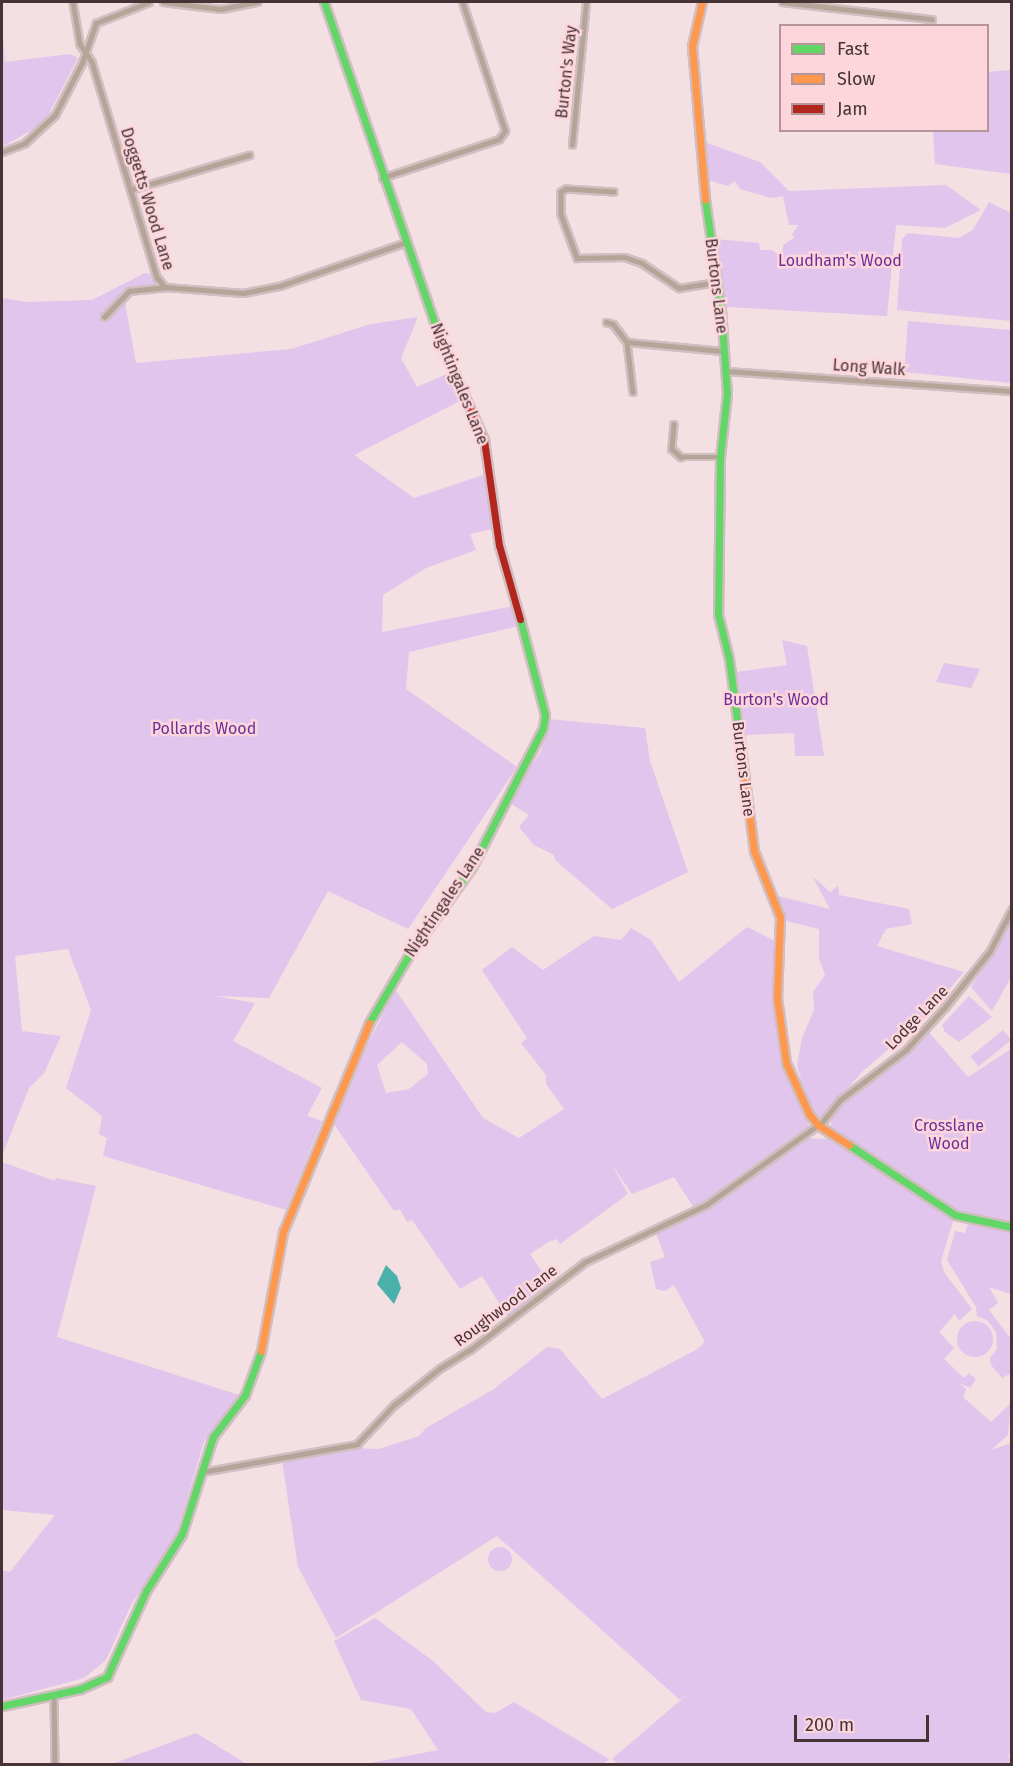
<!DOCTYPE html>
<html>
<head>
<meta charset="utf-8">
<style>
  body { margin:0 }
  #map { position:relative; width:1013px; height:1766px; overflow:hidden; background:#f4dfe2; font-family:"Fira Sans",sans-serif }
  div>[style] { position:absolute }
  [style*='--x'] { left:calc(var(--x)*1px); top:calc(var(--y)*1px); width:calc(var(--w)*1px); rotate:calc(var(--a)*1deg) }
  .green>* { inset:0; background:#e1c5ec; transform-origin:0 0 }
  .round { border-radius:50% }
  .water>* { inset:0; background:#49b0aa }
  .roads { filter:drop-shadow(2px 0 #d0bec1) drop-shadow(-2px 0 #d0bec1) drop-shadow(0 2px #d0bec1) drop-shadow(0 -2px #d0bec1) }
  .street>* { height:4.5px; margin:-2.25px; padding:0 2.25px; transform-origin:2.25px; border-radius:2.25px; background:#b7a498 }
  .fast>* { height:7px; margin:-3.5px; padding:0 3.5px; transform-origin:3.5px; border-radius:3.5px; background:#63d668 }
  .slow>* { height:7px; margin:-3.5px; padding:0 3.5px; transform-origin:3.5px; border-radius:3.5px; background:#ff974d }
  .jam>* { height:7px; margin:-3.5px; padding:0 3.5px; transform-origin:3.5px; border-radius:3.5px; background:#b3261e }
  span { translate:-50% -50%; white-space:nowrap; text-align:center; line-height:1.15; -webkit-text-stroke:5px #fdd6dc; paint-order:stroke }
  .street-label { font-size:16px; color:#463336 }
  .park-label { font-size:16px; color:#6b2f99 }
  .frame { position:absolute; inset:0; border:3px solid #463336; pointer-events:none }
  .legend { position:absolute; left:779px; top:24px; width:210px; height:108px; box-sizing:border-box; background:#fdd6dc; border:2px solid #b4959a; margin:0; padding:8px 10px; list-style:none; font-size:18px; color:#463336 }
  .legend li { display:flex; align-items:center; gap:12px; height:30px }
  .legend b { width:30px; border:2px solid #b4959a }
  .scale { position:absolute; left:794px; top:1715px; width:135px; height:27px; box-sizing:border-box; border:3px solid #463336; border-top:0; padding-left:8px; font-size:18px; line-height:21px; white-space:nowrap; color:#463336; -webkit-text-stroke:4px #fdd6dc; paint-order:stroke }
</style>
</head>
<body>
<div id="map">
  <div class="green">
    <div style="clip-path:polygon(2px 24px,5px 62px,70px 54px,78px 58px,44px 123px,2px 147px)"></div>
    <div style="clip-path:polygon(1011px 70px,1011px 174px,935px 164px,933px 131px,988px 130px,988px 72px)"></div>
    <div style="clip-path:polygon(704px 142px,760px 162px,789px 191px,946px 185px,981px 210px,945px 228px,896px 225px,887px 316px,727px 307px,715px 239px,759px 243px,760px 250px,772px 250px,782px 257px,783px 245px,795px 237px,792px 235px,798px 225px,789px 225px,783px 196px,771px 198px,740px 189px,735px 181px,728px 186px,708px 180px)"></div>
    <div style="clip-path:polygon(989px 202px,1011px 213px,1011px 321px,897px 310px,902px 239px,908px 233px,959px 238px,973px 230px)"></div>
    <div style="clip-path:polygon(145px 273px,156px 275px,157px 291px,124px 297px,136px 363px,291px 349px,371px 324px,418px 317px,401px 358px,417px 387px,449px 373px,462px 400px,354px 455px,414px 498px,486px 474px,497px 528px,470px 534px,476px 550px,426px 568px,383px 595px,382px 632px,514px 606px,518px 626px,409px 652px,406px 689px,517px 767px,408px 929px,328px 891px,269px 998px,214px 996px,255px 1003px,233px 1041px,322px 1088px,307px 1116px,322px 1121px,286px 1210px,103px 1156px,107px 1138px,99px 1134px,102px 1116px,66px 1088px,91px 1010px,68px 949px,15px 956px,22px 1031px,61px 1036px,44px 1073px,29px 1088px,2px 1156px,2px 298px,26px 302px,92px 300px)"></div>
    <div style="clip-path:polygon(908px 321px,1010px 330px,1011px 326px,1011px 383px,904px 372px)"></div>
    <div style="clip-path:polygon(782px 640px,807px 646px,824px 756px,795px 756px,794px 733px,745px 735px,736px 672px,787px 665px)"></div>
    <div style="clip-path:polygon(944px 663px,980px 669px,971px 688px,936px 682px)"></div>
    <div style="clip-path:polygon(548px 719px,645px 728px,650px 761px,688px 872px,612px 909px,555px 860px,554px 855px,534px 845px,519px 827px,529px 815px,508px 802px,541px 751px)"></div>
    <div style="clip-path:polygon(812px 876px,830px 892px,838px 886px,839px 895px,909px 909px,912px 924px,886px 929px,877px 946px,964px 972px,927px 1016px,862px 1072px,820px 1119px,806px 1096px,797px 1066px,802px 1038px,814px 1010px,813px 992px,825px 975px,819px 959px,819px 929px,782px 920px,778px 896px,830px 909px)"></div>
    <div style="clip-path:polygon(1011px 924px,1011px 977px,992px 1011px,971px 987px)"></div>
    <div style="clip-path:polygon(evenodd,747px 927px,777px 942px,772px 988px,784px 1063px,809px 1126px,694px 1208px,674px 1177px,632px 1194px,612px 1165px,628px 1194px,560px 1244px,557px 1239px,548px 1242px,530px 1254px,551px 1285px,508px 1317px,482px 1276px,460px 1289px,412px 1220px,407px 1222px,400px 1209px,394px 1211px,331px 1120px,395px 989px,483px 1118px,519px 1138px,564px 1109px,546px 1084px,546px 1075px,521px 1043px,527px 1038px,482px 970px,512px 947px,543px 970px,594px 936px,621px 940px,631px 928px,651px 940px,679px 982px,747px 927px,402px 1042px,427px 1064px,428px 1074px,409px 1089px,386px 1093px,377px 1065px,402px 1042px)"></div>
    <div style="clip-path:polygon(969px 996px,992px 1017px,959px 1042px,945px 1032px,942px 1025px)"></div>
    <div style="clip-path:polygon(927px 1030px,968px 1077px,1011px 1049px,1011px 1224px,958px 1213px,833px 1132px,830px 1118px,841px 1104px,907px 1051px)"></div>
    <div style="left:1003px;top:1030px;width:13px;height:42px;rotate:51deg"></div>
    <div style="clip-path:polygon(803px 1138px,832px 1139px,954px 1218px,941px 1261px,944px 1272px,972px 1309px,959px 1321px,955px 1314px,939px 1332px,954px 1348px,944px 1359px,964px 1378px,969px 1373px,976px 1379px,970px 1388px,960px 1383px,966px 1389px,963px 1397px,991px 1422px,1011px 1403px,1008px 1435px,991px 1450px,1011px 1443px,1011px 1759px,1007px 1751px,1011px 1764px,619px 1764px,612px 1759px,695px 1688px,680px 1700px,497px 1536px,336px 1638px,298px 1567px,282px 1460px,350px 1448px,379px 1449px,419px 1436px,426px 1428px,494px 1389px,547px 1347px,560px 1349px,602px 1399px,696px 1350px,705px 1342px,674px 1285px,665px 1291px,656px 1289px,650px 1262px,665px 1257px,655px 1231px,705px 1208px)"></div>
    <div style="clip-path:polygon(2px 1162px,55px 1181px,56px 1178px,96px 1186px,57px 1337px,239px 1395px,204px 1442px,175px 1539px,132px 1603px,106px 1660px,84px 1678px,2px 1700px,2px 1570px,10px 1572px,55px 1515px,2px 1510px)"></div>
    <div style="clip-path:polygon(969px 1221px,1011px 1230px,1011px 1294px,989px 1287px,998px 1303px,989px 1310px,1011px 1339px,1011px 1373px,1002px 1378px,991px 1365px,990px 1358px,997px 1349px,996px 1332px,987px 1320px,977px 1316px,976px 1307px,947px 1260px,955px 1231px,965px 1233px)"></div>
    <div class="round" style="left:957px;top:1321px;width:36px;height:36px"></div>
    <div class="round" style="left:488px;top:1547px;width:24px;height:24px"></div>
    <div style="clip-path:polygon(375px 1618px,433px 1661px,486px 1712px,495px 1713px,514px 1702px,609px 1759px,604px 1764px,366px 1764px,438px 1750px,411px 1709px,361px 1700px,334px 1641px)"></div>
    <div style="clip-path:polygon(196px 1733px,247px 1764px,112px 1764px)"></div>
  </div>
  <div class="water">
    <div style="clip-path:polygon(386px 1265px,397px 1276px,401px 1288px,394px 1304px,377px 1284px)"></div>
  </div>
  <div class="roads">
    <div class="street">
      <div style="--x:73;--y:2;--w:43;--a:80.5"></div>
      <div style="--x:80;--y:44;--w:22;--a:56"></div>
      <div style="--x:92;--y:62;--w:225;--a:73.2"></div>
      <div style="--x:157;--y:277;--w:13;--a:51"></div>
      <div style="--x:165;--y:287;--w:78;--a:4.4"></div>
      <div style="--x:243;--y:293;--w:38;--a:-11"></div>
      <div style="--x:280;--y:286;--w:131;--a:-19.1"></div>
      <div style="--x:163;--y:2;--w:58;--a:6.9"></div>
      <div style="--x:221;--y:9;--w:37;--a:-11"></div>
      <div style="--x:782;--y:2;--w:151;--a:6.5"></div>
      <div style="--x:572;--y:145;--w:144;--a:-84.4"></div>
      <div style="--x:2;--y:152;--w:25;--a:-21"></div>
      <div style="--x:25;--y:143;--w:41;--a:-43"></div>
      <div style="--x:55;--y:115;--w:59;--a:-62.6"></div>
      <div style="--x:82;--y:63;--w:42;--a:-70.7"></div>
      <div style="--x:96;--y:23;--w:57;--a:-21.6"></div>
      <div style="--x:382;--y:178;--w:123;--a:-18.4"></div>
      <div style="--x:499;--y:139;--w:10;--a:-53"></div>
      <div style="--x:505;--y:131;--w:136;--a:-108.4"></div>
      <div style="--x:133;--y:189;--w:121;--a:-16.3"></div>
      <div style="--x:614;--y:192;--w:48;--a:-176.4"></div>
      <div style="--x:566;--y:189;--w:6;--a:149"></div>
      <div style="--x:561;--y:192;--w:22;--a:90"></div>
      <div style="--x:561;--y:214;--w:47;--a:70"></div>
      <div style="--x:577;--y:258;--w:47;--a:-1.2"></div>
      <div style="--x:624;--y:257;--w:19;--a:18"></div>
      <div style="--x:642;--y:263;--w:45;--a:34"></div>
      <div style="--x:679;--y:288;--w:38;--a:-9"></div>
      <div style="--x:104;--y:317;--w:36;--a:-46"></div>
      <div style="--x:129;--y:291;--w:36;--a:-6"></div>
      <div style="--x:606;--y:322;--w:7;--a:16"></div>
      <div style="--x:613;--y:324;--w:23;--a:52"></div>
      <div style="--x:627;--y:342;--w:50;--a:83.2"></div>
      <div style="--x:627;--y:342;--w:96;--a:5.4"></div>
      <div style="--x:725;--y:371;--w:288;--a:4"></div>
      <div style="--x:674;--y:424;--w:25;--a:95"></div>
      <div style="--x:672;--y:449;--w:12;--a:42"></div>
      <div style="--x:681;--y:457;--w:39;--a:0"></div>
      <div style="--x:819;--y:1126;--w:33;--a:-51"></div>
      <div style="--x:840;--y:1100;--w:83;--a:-37.1"></div>
      <div style="--x:906;--y:1050;--w:59;--a:-47.7"></div>
      <div style="--x:946;--y:1006;--w:70;--a:-51.3"></div>
      <div style="--x:990;--y:951;--w:47;--a:-62.4"></div>
      <div style="--x:202;--y:1472;--w:158;--a:-10.2"></div>
      <div style="--x:357;--y:1444;--w:54;--a:-46.5"></div>
      <div style="--x:394;--y:1405;--w:58;--a:-38.7"></div>
      <div style="--x:439;--y:1369;--w:36;--a:-32"></div>
      <div style="--x:470;--y:1350;--w:145;--a:-37.4"></div>
      <div style="--x:585;--y:1262;--w:134;--a:-25.2"></div>
      <div style="--x:706;--y:1205;--w:138;--a:-35.5"></div>
      <div style="--x:54;--y:1695;--w:69;--a:89.2"></div>
    </div>
    <div class="fast">
      <div style="--x:324;--y:2;--w:363;--a:71"></div>
      <div style="--x:705;--y:199;--w:112;--a:81.8"></div>
      <div style="--x:721;--y:310;--w:83;--a:85.9"></div>
      <div style="--x:727;--y:393;--w:64;--a:96.2"></div>
      <div style="--x:720;--y:457;--w:157;--a:90.7"></div>
      <div style="--x:718;--y:614;--w:46;--a:76.3"></div>
      <div style="--x:729;--y:659;--w:106;--a:82.4"></div>
      <div style="--x:369;--y:1023;--w:75;--a:-59.7"></div>
      <div style="--x:407;--y:958;--w:112;--a:-54.5"></div>
      <div style="--x:472;--y:867;--w:156;--a:-62.9"></div>
      <div style="--x:543;--y:728;--w:13;--a:-81"></div>
      <div style="--x:545;--y:715;--w:99;--a:-104.6"></div>
      <div style="--x:849;--y:1145;--w:127;--a:33.4"></div>
      <div style="--x:955;--y:1215;--w:58;--a:11.9"></div>
      <div style="--x:2;--y:1706;--w:80;--a:-12.3"></div>
      <div style="--x:80;--y:1689;--w:30;--a:-24"></div>
      <div style="--x:107;--y:1677;--w:94;--a:-65.6"></div>
      <div style="--x:146;--y:1591;--w:67;--a:-57.7"></div>
      <div style="--x:182;--y:1534;--w:102;--a:-72.3"></div>
      <div style="--x:213;--y:1437;--w:53;--a:-52.7"></div>
      <div style="--x:245;--y:1395;--w:47;--a:-70"></div>
    </div>
    <div class="slow">
      <div style="--x:702;--y:2;--w:45;--a:102.8"></div>
      <div style="--x:692;--y:46;--w:154;--a:85.1"></div>
      <div style="--x:743;--y:764;--w:88;--a:82.8"></div>
      <div style="--x:754;--y:851;--w:71;--a:68.5"></div>
      <div style="--x:780;--y:917;--w:81;--a:92.1"></div>
      <div style="--x:777;--y:998;--w:66;--a:82.1"></div>
      <div style="--x:786;--y:1063;--w:56;--a:65.7"></div>
      <div style="--x:809;--y:1114;--w:14;--a:51"></div>
      <div style="--x:818;--y:1125;--w:37;--a:33"></div>
      <div style="--x:261;--y:1351;--w:121;--a:-79.5"></div>
      <div style="--x:283;--y:1232;--w:226;--a:-67.6"></div>
    </div>
    <div class="jam">
      <div style="--x:442;--y:345;--w:104;--a:66.1"></div>
      <div style="--x:484;--y:440;--w:106;--a:81.9"></div>
      <div style="--x:499;--y:545;--w:77;--a:74.2"></div>
    </div>
  </div>
  <div class="street-label">
    <span style="left:567px;top:72px;rotate:-84deg">Burton's Way</span>
    <span style="left:147px;top:199px;rotate:73deg">Doggetts Wood Lane</span>
    <span style="left:716px;top:286px;rotate:83deg">Burtons Lane</span>
    <span style="left:869px;top:368px;rotate:4deg">Long Walk</span>
    <span style="left:459px;top:384px;rotate:68deg">Nightingales Lane</span>
    <span style="left:743px;top:769px;rotate:83deg">Burtons Lane</span>
    <span style="left:445px;top:902px;rotate:-56deg">Nightingales Lane</span>
    <span style="left:917px;top:1018px;rotate:-46deg">Lodge Lane</span>
    <span style="left:506px;top:1306px;rotate:-37deg">Roughwood Lane</span>
  </div>
  <div class="park-label">
    <span style="left:840px;top:261px">Loudham's Wood</span>
    <span style="left:776px;top:700px">Burton's Wood</span>
    <span style="left:204px;top:729px">Pollards Wood</span>
    <span style="left:949px;top:1135px">Crosslane<br>Wood</span>
  </div>
  <div class="frame"></div>
  <ul class="legend">
  <li><b style="height:8px;background:#63d668"></b>Fast</li>
  <li><b style="height:8px;background:#ff974d"></b>Slow</li>
  <li><b style="height:8px;background:#b3261e"></b>Jam</li>
  </ul>
  <div class="scale">200 m</div>
</div>
</body>
</html>
